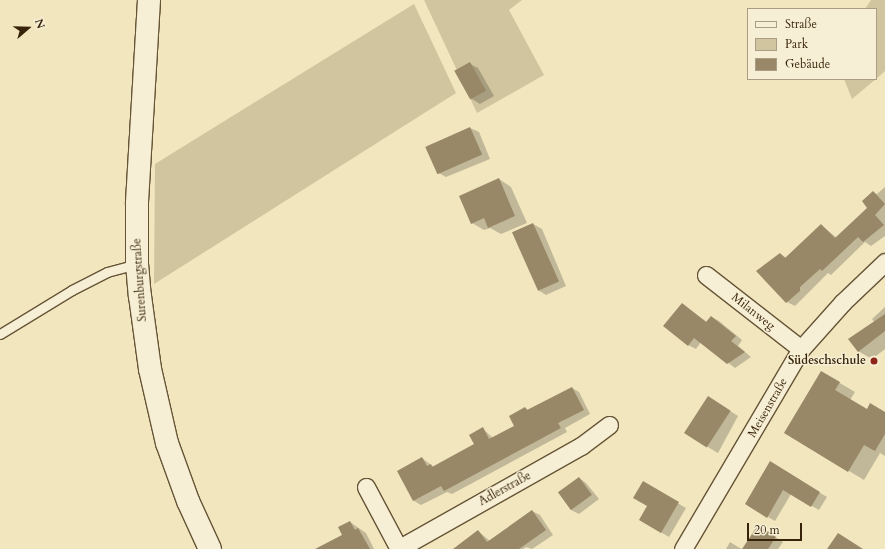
<!DOCTYPE html>
<html>
<head>
<meta charset="utf-8">
<style>
  body { margin:0 }
  #map { position:relative; width:885px; height:549px; overflow:hidden; background:#f1e6be; font-family:Cardo,serif }
  div>[style] { position:absolute }
  [style*='--x'] { left:calc(var(--x)*1px); top:calc(var(--y)*1px); width:calc(var(--w)*1px); rotate:calc(var(--a)*1deg) }
  .green>* { inset:0; background:#d1c59f }
  .shadow>* { inset:0; background:#0003 }
  .building>* { inset:0; background:#988867; transform-origin:0 0 }
  .roads { filter:drop-shadow(1px 0 #665436) drop-shadow(-1px 0 #665436) drop-shadow(0 1px #665436) drop-shadow(0 -1px #665436) }
  .lane>* { height:9px; margin:-4.5px; padding:0 4.5px; transform-origin:4.5px; border-radius:4.5px; background:#f6efd5 }
  .street>* { height:17px; margin:-8.5px; padding:0 8.5px; transform-origin:8.5px; border-radius:8.5px; background:#f6efd5 }
  .secondary>* { height:22px; margin:-11px; padding:0 11px; transform-origin:11px; border-radius:11px; background:#f6efd5 }
  .dots>* { width:11px; height:11px; translate:-50% -50%; box-sizing:border-box; border:2px solid #f6efd5; border-radius:50% }
  span { translate:-50% -50%; white-space:nowrap; text-align:center; line-height:1.15; -webkit-text-stroke:3px #f6efd5; paint-order:stroke }
  .street-label { font-size:12px; color:#372309 }
  .poi-label { font-size:12px; color:#372309; font-weight:700 }
  .right { translate:-100% -50%; text-align:right }
  .legend { position:absolute; left:747px; top:8px; width:130px; height:72px; box-sizing:border-box; background:#f6efd5; border:1px solid #aa9d83; margin:0; padding:5px 7px; list-style:none; font-size:12px; color:#372309 }
  .legend li { display:flex; align-items:center; gap:8px; height:20px }
  .legend b { width:20px; border:1px solid #aa9d83 }
  .north { position:absolute; left:8px; top:8px; width:40px; height:40px; -webkit-text-stroke:3px #f6efd5; paint-order:stroke; rotate:70deg; font-size:11px; font-weight:700; line-height:16px; text-align:center; color:#372309 }
  .north::after { content:''; display:block; margin:auto; width:14px; height:18px; background:#372309; clip-path:polygon(50% 0,100% 100%,50% 72%,0 100%) }
  .scale { position:absolute; left:747px; top:523px; width:55px; height:18px; box-sizing:border-box; border:2px solid #372309; border-top:0; padding-left:5px; font-size:12px; line-height:14px; white-space:nowrap; color:#372309; -webkit-text-stroke:3px #f6efd5; paint-order:stroke }
</style>
</head>
<body>
<div id="map">
  <div class="green">
    <div style="clip-path:polygon(424px 0,522px 0,509px 10px,544px 75px,477px 113px)"></div>
    <div style="clip-path:polygon(871px 0,885px 0,885px 71px,876px 79px,876px 9px,865px 9px)"></div>
    <div style="clip-path:polygon(414px 4px,456px 93px,154px 284px,155px 164px)"></div>
    <div style="clip-path:polygon(844px 79px,876px 79px,852px 99px)"></div>
  </div>
  <div class="shadow">
    <div style="clip-path:polygon(470px 64px,478px 68px,494px 96px,480px 104px,472px 99px)"></div>
    <div style="clip-path:polygon(470px 128px,479px 132px,490px 159px,446px 177px,437px 172px,427px 146px)"></div>
    <div style="clip-path:polygon(499px 179px,511px 187px,527px 223px,501px 234px,490px 228px,484px 230px,472px 223px)"></div>
    <div style="clip-path:polygon(885px 187px,885px 236px,871px 246px,865px 242px,831px 275px,828px 273px,795px 306px,787px 302px,780px 254px,787px 258px,821px 225px,837px 238px,869px 208px,873px 192px,877px 194px)"></div>
    <div style="clip-path:polygon(533px 224px,542px 229px,566px 286px,546px 295px,538px 290px)"></div>
    <div style="clip-path:polygon(682px 304px,707px 322px,711px 317px,719px 321px,742px 340px,738px 346px,751px 357px,735px 368px,701px 342px,696px 349px,688px 345px)"></div>
    <div style="clip-path:polygon(885px 307px,885px 349px,872px 359px,858px 351px,875px 323px,872px 319px)"></div>
    <div style="clip-path:polygon(821px 372px,855px 392px,850px 400px,867px 410px,885px 413px,885px 456px,880px 453px,864px 480px,849px 471px)"></div>
    <div style="clip-path:polygon(572px 388px,579px 392px,590px 414px,565px 428px,567px 432px,452px 494px,447px 492px,421px 505px,414px 501px,398px 471px,422px 458px,434px 467px,476px 445px,483px 429px,493px 438px,516px 426px,525px 408px,529px 410px)"></div>
    <div style="clip-path:polygon(716px 402px,738px 416px,718px 453px,686px 434px)"></div>
    <div style="clip-path:polygon(770px 463px,827px 497px,819px 510px,791px 494px,775px 521px,746px 504px)"></div>
    <div style="clip-path:polygon(579px 478px,586px 483px,599px 499px,579px 514px,571px 510px,559px 493px)"></div>
    <div style="clip-path:polygon(643px 483px,686px 508px,669px 537px,640px 520px,648px 506px)"></div>
    <div style="clip-path:polygon(532px 511px,540px 515px,553px 535px,532px 549px,526px 547px,523px 549px,455px 549px,478px 531px,490px 541px)"></div>
    <div style="clip-path:polygon(350px 522px,366px 533px,374px 549px,316px 549px,343px 535px)"></div>
    <div style="clip-path:polygon(765px 530px,783px 542px,778px 549px,762px 549px)"></div>
    <div style="clip-path:polygon(730px 542px,738px 547px,742px 549px,726px 549px)"></div>
  </div>
  <div class="building">
    <div style="left:470px;top:62px;width:33px;height:18px;rotate:61deg"></div>
    <div style="left:470px;top:127px;width:30px;height:49px;rotate:66deg"></div>
    <div style="clip-path:polygon(499px 178px,515px 216px,488px 228px,484px 218px,471px 224px,459px 196px)"></div>
    <div style="clip-path:polygon(873px 191px,885px 204px,875px 215px,884px 225px,863px 242px,858px 237px,822px 271px,820px 269px,800px 287px,800px 291px,786px 303px,756px 271px,780px 253px,785px 258px,821px 224px,835px 238px,867px 208px,862px 201px)"></div>
    <div style="left:533px;top:223px;width:64px;height:23px;rotate:66deg"></div>
    <div style="clip-path:polygon(682px 303px,706px 322px,711px 316px,736px 336px,731px 341px,745px 352px,727px 364px,694px 338px,688px 346px,663px 326px)"></div>
    <div style="clip-path:polygon(885px 314px,885px 331px,858px 352px,848px 339px)"></div>
    <div style="clip-path:polygon(821px 371px,840px 382px,835px 390px,867px 409px,870px 403px,885px 412px,885px 434px,875px 451px,864px 445px,848px 472px,784px 433px)"></div>
    <div style="clip-path:polygon(572px 387px,584px 410px,558px 423px,561px 428px,444px 491px,441px 486px,413px 501px,397px 471px,422px 457px,427px 466px,431px 464px,432px 467px,474px 444px,469px 435px,483px 427px,489px 439px,514px 426px,509px 416px,525px 407px,527px 410px)"></div>
    <div style="left:708px;top:396px;width:27px;height:44px;rotate:33deg"></div>
    <div style="clip-path:polygon(770px 461px,820px 492px,811px 507px,783px 490px,767px 518px,745px 504px)"></div>
    <div style="left:579px;top:477px;width:22px;height:26px;rotate:54deg"></div>
    <div style="clip-path:polygon(643px 481px,679px 502px,661px 533px,639px 520px,647px 506px,633px 498px)"></div>
    <div style="clip-path:polygon(532px 510px,546px 530px,519px 549px,453px 549px,478px 530px,487px 542px)"></div>
    <div style="clip-path:polygon(350px 521px,355px 530px,358px 528px,370px 549px,315px 549px,342px 535px,338px 527px)"></div>
    <div style="clip-path:polygon(758px 525px,776px 537px,768px 549px,742px 549px)"></div>
    <div style="clip-path:polygon(838px 533px,863px 549px,827px 549px)"></div>
  </div>
  <div class="roads">
    <div class="lane">
      <div style="--x:0;--y:334;--w:84;--a:-31.4"></div>
      <div style="--x:72;--y:290;--w:39;--a:-27"></div>
      <div style="--x:107;--y:272;--w:31;--a:-15"></div>
    </div>
    <div class="street">
      <div style="--x:706;--y:275;--w:120;--a:37.9"></div>
      <div style="--x:366;--y:487;--w:70;--a:62"></div>
      <div style="--x:398;--y:549;--w:210;--a:-29.4"></div>
      <div style="--x:581;--y:446;--w:35;--a:-37"></div>
      <div style="--x:683;--y:549;--w:232;--a:-59.5"></div>
      <div style="--x:801;--y:349;--w:63;--a:-48.2"></div>
      <div style="--x:843;--y:302;--w:58;--a:-43.6"></div>
    </div>
    <div class="secondary">
      <div style="--x:149;--y:0;--w:204;--a:93.4"></div>
      <div style="--x:137;--y:204;--w:60;--a:90"></div>
      <div style="--x:137;--y:264;--w:32;--a:85"></div>
      <div style="--x:140;--y:296;--w:74;--a:82.2"></div>
      <div style="--x:150;--y:369;--w:76;--a:77.1"></div>
      <div style="--x:167;--y:443;--w:62;--a:70.1"></div>
      <div style="--x:188;--y:501;--w:53;--a:65.4"></div>
    </div>
  </div>
  <div class="dots">
    <div style="left:874px;top:361px;background:#8f2418"></div>
  </div>
  <div class="street-label">
    <span style="left:140px;top:280px;rotate:-94deg">Surenburgstraße</span>
    <span style="left:753px;top:312px;rotate:38deg">Milanweg</span>
    <span style="left:768px;top:408px;rotate:-60deg">Meisenstraße</span>
    <span style="left:505px;top:489px;rotate:-29deg">Adlerstraße</span>
  </div>
  <div class="poi-label">
    <span class="right" style="left:866px;top:361px">Südeschschule</span>
  </div>
  <ul class="legend">
  <li><b style="height:5px;background:#f6efd5"></b>Straße</li>
  <li><b style="height:11px;background:#d1c59f"></b>Park</li>
  <li><b style="height:11px;background:#988867"></b>Gebäude</li>
  </ul>
  <div class="north">N</div>
  <div class="scale">20 m</div>
</div>
</body>
</html>
